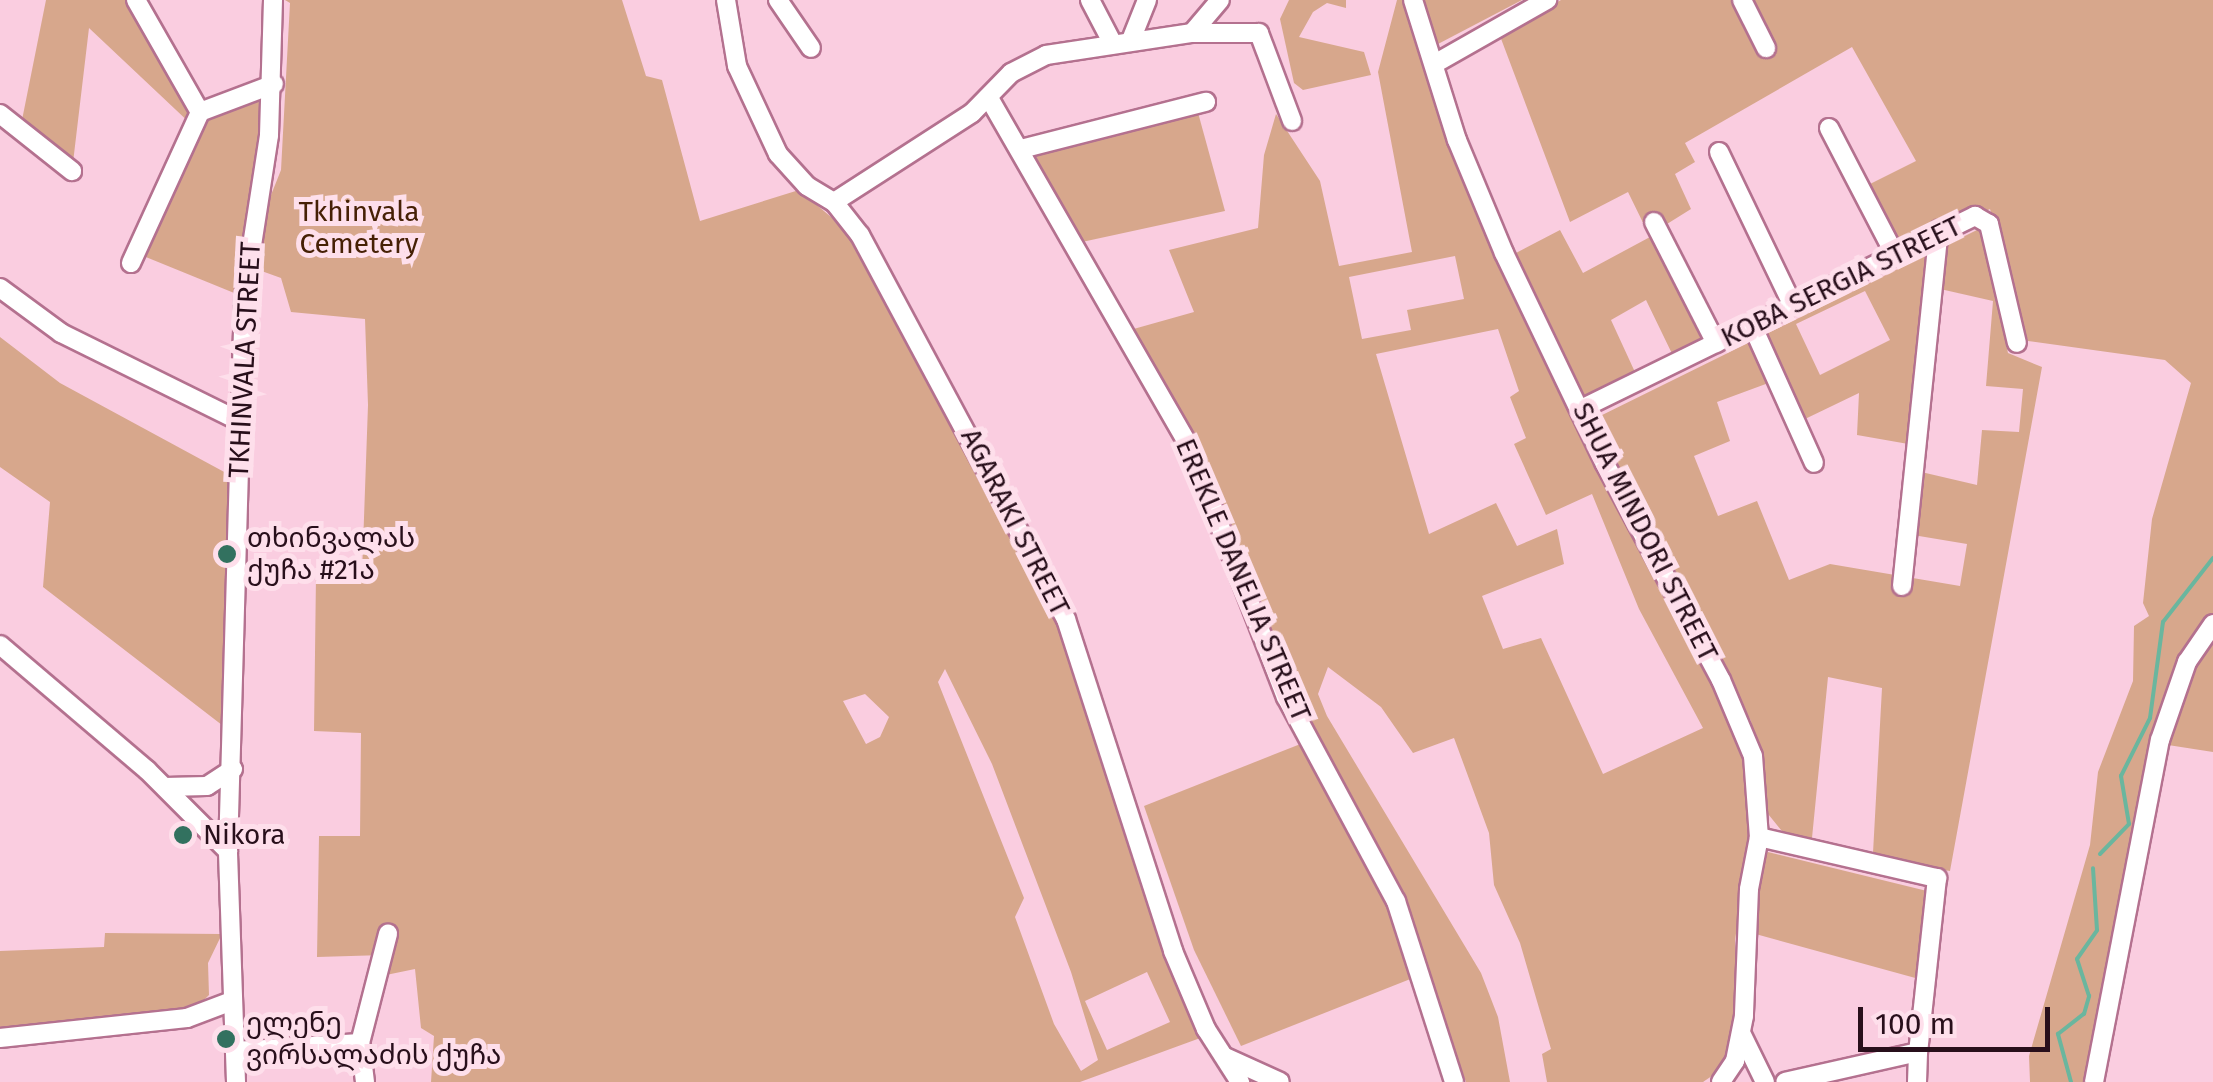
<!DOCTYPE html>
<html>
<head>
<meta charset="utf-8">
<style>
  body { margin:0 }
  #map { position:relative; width:2213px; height:1082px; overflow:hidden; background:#facde0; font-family:"Fira Sans","Noto Sans Georgian",sans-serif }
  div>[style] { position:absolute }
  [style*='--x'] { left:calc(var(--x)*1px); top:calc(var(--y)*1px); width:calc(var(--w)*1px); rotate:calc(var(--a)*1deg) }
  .green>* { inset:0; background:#d7a78c }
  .stream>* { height:4px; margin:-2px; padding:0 2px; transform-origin:2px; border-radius:2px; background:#6ab69e }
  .roads { filter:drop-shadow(2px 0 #b4718f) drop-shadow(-2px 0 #b4718f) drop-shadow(0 2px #b4718f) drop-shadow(0 -2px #b4718f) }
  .minor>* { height:18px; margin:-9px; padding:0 9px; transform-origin:9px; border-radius:9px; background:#fff }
  .dots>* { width:28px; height:28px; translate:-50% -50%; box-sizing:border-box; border:5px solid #fedfeb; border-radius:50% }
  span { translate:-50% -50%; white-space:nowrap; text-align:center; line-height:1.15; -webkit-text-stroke:10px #fedfeb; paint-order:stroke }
  .park-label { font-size:28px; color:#462005 }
  .street-label { font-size:28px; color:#280f1b }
  .poi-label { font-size:28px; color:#280f1b }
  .left { translate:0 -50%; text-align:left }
  .scale { position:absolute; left:1858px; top:1007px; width:192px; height:45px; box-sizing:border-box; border:5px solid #280f1b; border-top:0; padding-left:12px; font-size:30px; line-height:35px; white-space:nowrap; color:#280f1b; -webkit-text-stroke:8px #fedfeb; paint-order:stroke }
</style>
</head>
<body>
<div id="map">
  <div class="green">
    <div style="clip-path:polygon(46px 0,136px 0,200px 111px,274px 84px,244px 297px,136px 253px,193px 126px,89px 28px,72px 171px,20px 130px)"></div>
    <div style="clip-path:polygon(evenodd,285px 0,622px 0,646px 76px,662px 80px,700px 221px,799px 190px,831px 217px,849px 238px,1059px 625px,1087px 693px,1162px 947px,1203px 1037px,1080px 1082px,431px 1082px,434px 1036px,421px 1028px,415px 969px,386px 975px,384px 955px,317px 957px,319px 836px,360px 836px,361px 733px,314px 731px,316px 575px,362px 574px,368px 405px,365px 319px,291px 312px,281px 278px,256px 269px,263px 215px,281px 170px,290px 3px,285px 0,945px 669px,992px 764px,1071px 972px,1098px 1060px,1081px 1071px,1054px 1024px,1015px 917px,1024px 898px,938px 682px,945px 669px,285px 0,865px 694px,889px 717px,880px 737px,866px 744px,843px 701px,865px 694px,285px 0,1147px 972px,1170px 1022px,1107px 1050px,1085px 1001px,1147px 972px)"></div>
    <div style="clip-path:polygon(1289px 0,1346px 0,1346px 8px,1327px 3px,1313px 12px,1299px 37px,1364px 52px,1371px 75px,1303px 90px,1294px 83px,1280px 19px)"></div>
    <div style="clip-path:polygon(evenodd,1397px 0,1406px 0,1452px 144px,1714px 681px,1744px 758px,1750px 829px,1735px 941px,1736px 1034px,1722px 1069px,1703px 1082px,1547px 1082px,1542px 1054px,1551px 1049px,1520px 943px,1494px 885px,1489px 833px,1454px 738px,1413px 753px,1381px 707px,1328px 667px,1318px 694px,1327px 716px,1481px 973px,1498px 1017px,1510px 1082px,1466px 1082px,1414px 934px,1305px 721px,1130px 330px,1194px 312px,1169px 250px,1258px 228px,1264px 155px,1276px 114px,1320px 181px,1339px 266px,1412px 252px,1378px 72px,1397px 0,1455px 256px,1464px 299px,1407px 310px,1411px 330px,1362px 339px,1349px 277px,1455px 256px,1397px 0,1498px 329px,1519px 391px,1510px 397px,1526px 438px,1514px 444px,1546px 515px,1592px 494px,1639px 609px,1703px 728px,1603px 774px,1541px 638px,1503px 649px,1482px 596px,1564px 564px,1557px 529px,1517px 546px,1496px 503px,1429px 534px,1376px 354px,1498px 329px)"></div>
    <div style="clip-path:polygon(1422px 0,1522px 0,1438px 44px)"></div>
    <div style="clip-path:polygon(1561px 0,2213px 0,2213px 752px,2168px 745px,2090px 1082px,2030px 1082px,2029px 1056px,2090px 845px,2098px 772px,2133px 681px,2134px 626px,2149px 616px,2143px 603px,2152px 519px,2191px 383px,2165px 360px,2028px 341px,1990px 209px,1899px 254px,1864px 187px,1916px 161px,1852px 47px,1685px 143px,1695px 162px,1675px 174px,1691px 209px,1659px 229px,1718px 348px,1678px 366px,1646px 300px,1611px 320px,1640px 383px,1586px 408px,1514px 254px,1560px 230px,1583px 273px,1650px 237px,1628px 192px,1570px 222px,1500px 36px)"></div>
    <div style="clip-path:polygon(1197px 109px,1225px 211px,1082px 242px,1036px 157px,1050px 145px)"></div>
    <div style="clip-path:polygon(evenodd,1981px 228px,2008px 353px,2042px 367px,1950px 871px,1794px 846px,1764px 809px,1751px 721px,1592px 420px,1981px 228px,1927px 286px,1993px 301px,1986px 386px,2023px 389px,2019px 432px,1982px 430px,1977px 485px,1917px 471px,1907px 534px,1967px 544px,1960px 586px,1830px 564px,1789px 580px,1757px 501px,1718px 516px,1694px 456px,1730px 441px,1717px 402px,1785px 377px,1805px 419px,1859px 393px,1857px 435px,1914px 445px,1927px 286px,1981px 228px,1865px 291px,1890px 340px,1820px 375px,1796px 324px,1865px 291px,1981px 228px,1828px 677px,1882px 688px,1873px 853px,1812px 838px,1828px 677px)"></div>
    <div style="clip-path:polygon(0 337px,60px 383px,239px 480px,231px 732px,43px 587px,50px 502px,0 467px)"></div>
    <div style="clip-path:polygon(1303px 743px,1377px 876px,1418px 976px,1241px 1046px,1194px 950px,1144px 806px)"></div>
    <div style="clip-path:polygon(1768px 852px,1927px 891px,1919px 979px,1752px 933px,1760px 859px)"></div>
    <div style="clip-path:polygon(105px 933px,222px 934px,208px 963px,209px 995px,191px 1013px,0 1034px,0 951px,104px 947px)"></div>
  </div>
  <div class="stream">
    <div style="--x:2100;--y:854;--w:42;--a:-46"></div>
    <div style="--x:2129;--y:824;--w:49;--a:-99.5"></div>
    <div style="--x:2121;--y:776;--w:65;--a:-63.4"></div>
    <div style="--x:2150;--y:718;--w:97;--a:-82.3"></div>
    <div style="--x:2163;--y:622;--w:81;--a:-52"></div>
    <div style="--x:2071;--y:1082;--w:50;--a:-105.2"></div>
    <div style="--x:2058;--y:1034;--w:33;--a:-38"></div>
    <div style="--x:2084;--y:1014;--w:19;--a:-74"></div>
    <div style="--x:2089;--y:996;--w:39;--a:-108"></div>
    <div style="--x:2077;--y:959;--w:35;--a:-55"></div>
    <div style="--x:2097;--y:930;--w:62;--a:-93.7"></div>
  </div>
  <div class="roads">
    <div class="minor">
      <div style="--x:136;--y:0;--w:129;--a:60.3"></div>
      <div style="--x:726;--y:0;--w:67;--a:80.5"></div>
      <div style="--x:737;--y:66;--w:97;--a:65"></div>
      <div style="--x:778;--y:154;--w:43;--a:47.8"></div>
      <div style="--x:807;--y:186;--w:31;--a:31"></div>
      <div style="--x:834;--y:202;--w:42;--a:51.8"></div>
      <div style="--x:860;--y:235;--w:436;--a:61.8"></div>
      <div style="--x:1066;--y:619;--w:349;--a:72.1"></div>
      <div style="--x:1173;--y:951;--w:85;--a:67.1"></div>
      <div style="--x:1206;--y:1029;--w:63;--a:57.3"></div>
      <div style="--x:778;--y:0;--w:58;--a:55.5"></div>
      <div style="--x:1090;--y:0;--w:50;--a:62.4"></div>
      <div style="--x:1413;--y:0;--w:147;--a:72.6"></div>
      <div style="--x:1457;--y:140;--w:122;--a:67.4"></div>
      <div style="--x:1504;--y:253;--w:232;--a:64.4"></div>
      <div style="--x:1604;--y:462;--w:247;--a:61.8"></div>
      <div style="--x:1721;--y:680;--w:82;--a:67.2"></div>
      <div style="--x:1753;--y:756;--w:81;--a:85.8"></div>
      <div style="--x:1759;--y:837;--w:53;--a:100.9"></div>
      <div style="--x:1749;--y:889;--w:127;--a:92.3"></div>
      <div style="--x:1744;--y:1016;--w:46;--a:101.3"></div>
      <div style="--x:1735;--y:1061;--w:25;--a:124"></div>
      <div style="--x:1742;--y:0;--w:54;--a:63.4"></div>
      <div style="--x:1192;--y:33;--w:43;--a:-49.7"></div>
      <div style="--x:1131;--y:40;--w:43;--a:-68.2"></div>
      <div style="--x:1436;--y:63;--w:128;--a:-29.6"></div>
      <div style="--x:989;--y:98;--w:401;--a:60.1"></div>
      <div style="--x:1189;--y:446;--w:269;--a:68.9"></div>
      <div style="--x:1286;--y:697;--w:232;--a:61.7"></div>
      <div style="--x:1396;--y:901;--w:190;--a:72.2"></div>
      <div style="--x:0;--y:114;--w:92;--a:38.4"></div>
      <div style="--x:1829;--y:128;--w:141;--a:62.5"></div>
      <div style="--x:1021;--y:149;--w:191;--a:-14.3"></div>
      <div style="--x:1719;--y:152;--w:169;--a:64.3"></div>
      <div style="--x:834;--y:202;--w:164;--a:-32.8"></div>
      <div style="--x:972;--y:113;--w:56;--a:-45.7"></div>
      <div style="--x:1011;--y:73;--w:39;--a:-27"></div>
      <div style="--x:1046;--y:55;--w:148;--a:-8.6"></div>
      <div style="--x:1192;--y:33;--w:67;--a:0"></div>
      <div style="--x:1259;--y:33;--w:94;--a:69.4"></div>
      <div style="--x:1654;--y:222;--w:136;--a:62.9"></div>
      <div style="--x:131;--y:263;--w:166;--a:-65.4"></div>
      <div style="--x:200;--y:112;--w:79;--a:-20.7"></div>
      <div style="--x:0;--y:288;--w:76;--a:36.4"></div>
      <div style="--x:61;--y:333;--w:201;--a:26.3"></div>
      <div style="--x:1752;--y:325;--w:151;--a:65.8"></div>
      <div style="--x:1581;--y:409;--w:439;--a:-26.1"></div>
      <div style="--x:1975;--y:216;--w:16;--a:30"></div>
      <div style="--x:1989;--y:224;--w:122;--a:76.8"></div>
      <div style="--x:1902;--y:586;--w:358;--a:-84.1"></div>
      <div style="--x:0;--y:645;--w:193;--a:40.4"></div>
      <div style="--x:147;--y:770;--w:115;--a:45"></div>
      <div style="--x:165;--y:787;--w:42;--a:-1.4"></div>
      <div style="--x:207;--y:786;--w:31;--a:-33"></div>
      <div style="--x:1759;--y:837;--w:183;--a:13"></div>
      <div style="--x:1937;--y:878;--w:175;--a:96.2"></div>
      <div style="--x:1918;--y:1052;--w:136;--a:167.3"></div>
      <div style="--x:1742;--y:1035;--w:52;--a:63.9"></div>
      <div style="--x:0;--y:1038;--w:188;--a:-6.1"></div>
      <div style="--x:187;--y:1018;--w:48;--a:-20.7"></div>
      <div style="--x:235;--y:1051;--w:125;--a:-3.7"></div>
      <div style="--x:1225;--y:1057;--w:60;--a:24.4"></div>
      <div style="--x:236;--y:1082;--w:231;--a:-92"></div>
      <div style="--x:228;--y:851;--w:554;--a:-88.35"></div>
      <div style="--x:244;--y:297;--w:164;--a:-81.2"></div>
      <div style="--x:269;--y:135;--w:135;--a:-88.3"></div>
      <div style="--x:365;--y:1082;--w:39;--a:-97"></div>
      <div style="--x:360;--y:1043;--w:113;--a:-75.6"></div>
      <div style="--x:1917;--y:1082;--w:30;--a:-88"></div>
      <div style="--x:2094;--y:1082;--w:348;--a:-79.1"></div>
      <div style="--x:2160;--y:740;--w:83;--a:-70.9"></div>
      <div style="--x:2187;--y:662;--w:46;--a:-55.6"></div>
    </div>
  </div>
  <div class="dots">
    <div style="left:227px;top:554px;background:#32715f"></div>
    <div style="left:183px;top:835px;background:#32715f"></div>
    <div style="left:226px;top:1039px;background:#32715f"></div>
  </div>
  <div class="park-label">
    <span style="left:359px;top:228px">Tkhinvala<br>Cemetery</span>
  </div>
  <div class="street-label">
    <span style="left:1841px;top:282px;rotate:-26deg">KOBA SERGIA STREET</span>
    <span style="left:245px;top:360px;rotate:-87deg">TKHINVALA STREET</span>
    <span style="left:1015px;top:522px;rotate:63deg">AGARAKI STREET</span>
    <span style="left:1645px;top:532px;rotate:63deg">SHUA MINDORI STREET</span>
    <span style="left:1243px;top:580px;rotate:67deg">EREKLE DANELIA STREET</span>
  </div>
  <div class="poi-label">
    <span class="left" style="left:247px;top:554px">თხინვალას<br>ქუჩა #21ა</span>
    <span class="left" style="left:203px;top:835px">Nikora</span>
    <span class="left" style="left:246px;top:1039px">ელენე<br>ვირსალაძის ქუჩა</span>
  </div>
  <div class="scale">100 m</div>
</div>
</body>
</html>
